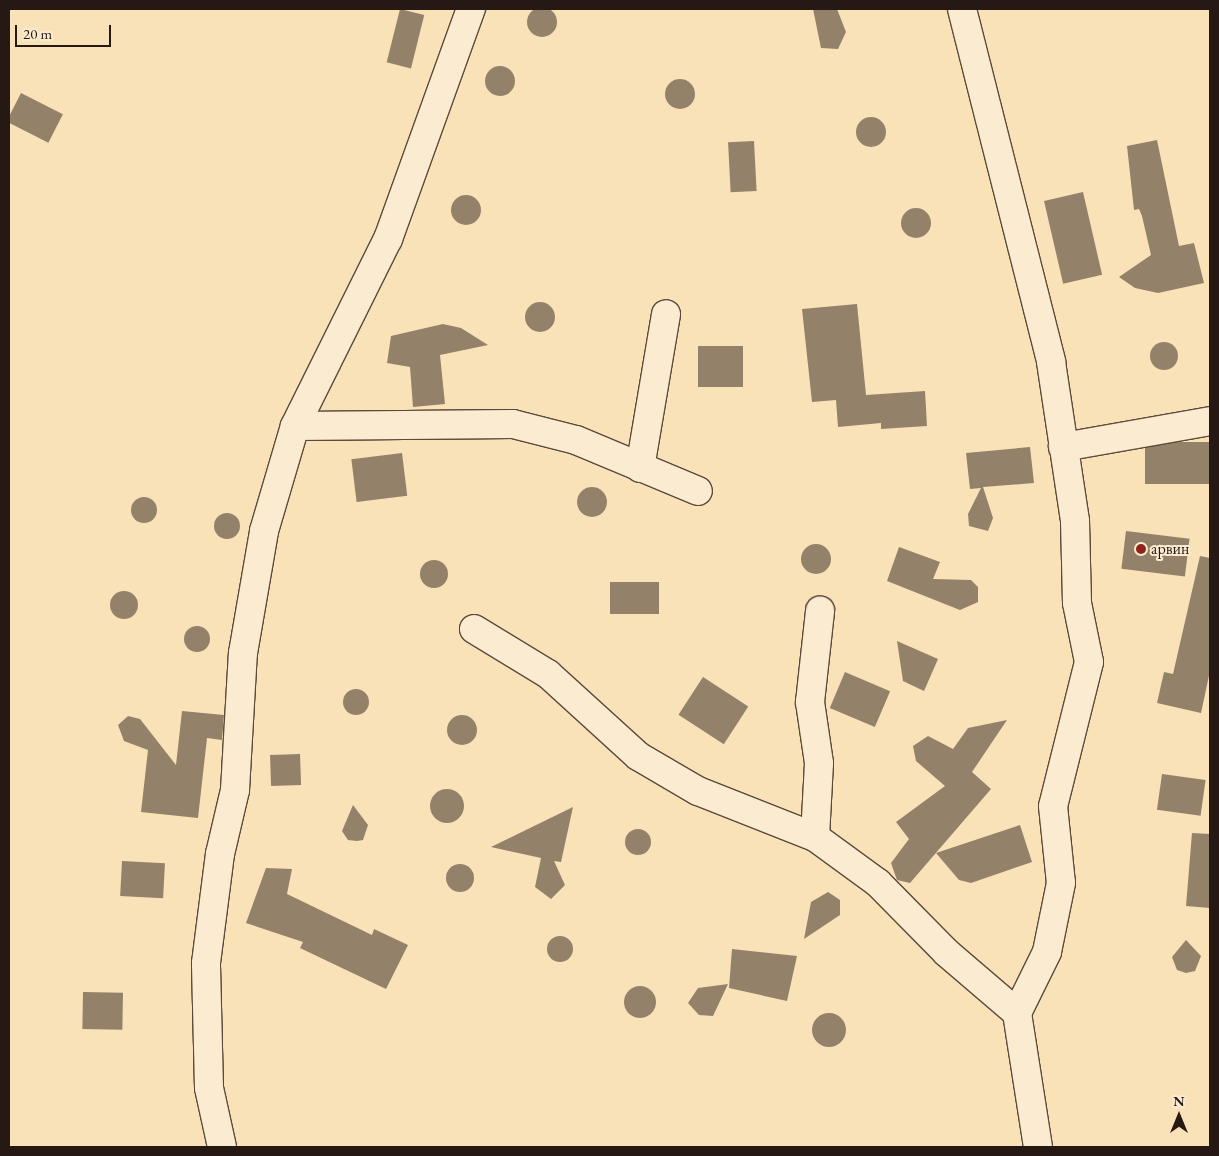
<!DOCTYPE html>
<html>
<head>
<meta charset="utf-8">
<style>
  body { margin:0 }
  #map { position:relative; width:1219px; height:1156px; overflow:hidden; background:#f9e1b8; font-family:"EB Garamond",serif }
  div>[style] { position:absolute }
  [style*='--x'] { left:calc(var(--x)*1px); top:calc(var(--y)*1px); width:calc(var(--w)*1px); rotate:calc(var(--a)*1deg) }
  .building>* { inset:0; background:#948169; transform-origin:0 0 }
  .round { border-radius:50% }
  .roads { filter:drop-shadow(1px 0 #5b4a3c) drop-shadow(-1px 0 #5b4a3c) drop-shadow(0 1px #5b4a3c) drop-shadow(0 -1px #5b4a3c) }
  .street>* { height:28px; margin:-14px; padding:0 14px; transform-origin:14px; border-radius:14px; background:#fbecd1 }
  .dots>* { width:14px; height:14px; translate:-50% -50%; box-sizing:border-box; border:2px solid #fbecd1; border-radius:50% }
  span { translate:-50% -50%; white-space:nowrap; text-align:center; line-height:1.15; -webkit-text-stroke:4px #fbecd1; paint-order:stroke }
  .poi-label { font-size:16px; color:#261813 }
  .left { translate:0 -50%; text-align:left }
  .frame { position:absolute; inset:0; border:10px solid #261813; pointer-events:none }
  .north { position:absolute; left:1154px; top:1091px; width:50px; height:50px; -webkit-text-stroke:4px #fbecd1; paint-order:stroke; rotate:0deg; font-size:14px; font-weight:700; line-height:20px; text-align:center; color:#261813 }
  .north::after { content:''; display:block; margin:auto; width:18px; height:22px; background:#261813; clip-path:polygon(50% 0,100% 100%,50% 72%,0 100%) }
  .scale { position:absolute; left:15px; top:25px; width:96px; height:22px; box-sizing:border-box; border:2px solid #261813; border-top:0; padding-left:6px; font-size:15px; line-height:18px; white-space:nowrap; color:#261813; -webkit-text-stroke:4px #fbecd1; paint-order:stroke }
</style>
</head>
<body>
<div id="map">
  <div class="building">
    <div class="round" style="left:527px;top:7px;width:30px;height:30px"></div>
    <div style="left:400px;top:9px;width:25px;height:55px;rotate:14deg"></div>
    <div style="clip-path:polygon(813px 9px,837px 9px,846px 32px,838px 49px,821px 48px)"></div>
    <div class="round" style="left:485px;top:66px;width:30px;height:30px"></div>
    <div class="round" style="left:665px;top:79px;width:30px;height:30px"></div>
    <div style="left:21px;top:93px;width:47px;height:32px;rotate:27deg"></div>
    <div class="round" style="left:856px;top:117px;width:30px;height:30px"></div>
    <div style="clip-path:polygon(1157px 140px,1179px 246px,1194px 243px,1204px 283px,1158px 293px,1135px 288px,1119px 277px,1151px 255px,1142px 216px,1139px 209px,1134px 210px,1127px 146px)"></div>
    <div style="left:754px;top:141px;width:50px;height:26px;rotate:87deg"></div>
    <div style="left:1083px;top:192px;width:85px;height:40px;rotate:77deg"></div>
    <div class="round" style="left:451px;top:195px;width:30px;height:30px"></div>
    <div class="round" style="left:901px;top:208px;width:30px;height:30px"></div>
    <div class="round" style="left:525px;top:302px;width:30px;height:30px"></div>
    <div style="clip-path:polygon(857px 304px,866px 395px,925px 391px,927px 426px,881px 429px,881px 423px,838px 427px,836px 400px,812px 402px,802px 309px)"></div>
    <div style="clip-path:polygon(443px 324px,461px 328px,488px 345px,440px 355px,445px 404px,413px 407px,410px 367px,387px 363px,391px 336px)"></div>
    <div class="round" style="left:1150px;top:342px;width:28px;height:28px"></div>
    <div style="left:698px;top:346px;width:45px;height:41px"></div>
    <div style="left:1210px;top:442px;width:42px;height:65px;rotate:90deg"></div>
    <div style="clip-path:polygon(1030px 447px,1034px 483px,983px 487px,993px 518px,988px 531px,969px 526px,968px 514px,981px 488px,970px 489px,966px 453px)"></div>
    <div style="left:402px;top:453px;width:43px;height:51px;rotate:83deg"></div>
    <div class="round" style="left:577px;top:487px;width:30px;height:30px"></div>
    <div class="round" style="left:131px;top:497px;width:26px;height:26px"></div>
    <div class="round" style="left:214px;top:513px;width:26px;height:26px"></div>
    <div style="left:1126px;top:531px;width:64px;height:38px;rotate:7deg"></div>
    <div class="round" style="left:801px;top:544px;width:30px;height:30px"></div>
    <div style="clip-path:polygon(899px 547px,940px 562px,933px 579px,971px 580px,978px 587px,978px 602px,960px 610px,887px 581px)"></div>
    <div style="clip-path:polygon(1200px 556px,1210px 558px,1210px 671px,1201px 713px,1157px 703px,1164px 672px,1173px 674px)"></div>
    <div class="round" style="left:420px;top:560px;width:28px;height:28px"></div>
    <div style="left:610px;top:582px;width:49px;height:32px"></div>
    <div class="round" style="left:110px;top:591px;width:28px;height:28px"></div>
    <div class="round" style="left:184px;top:626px;width:26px;height:26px"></div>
    <div style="clip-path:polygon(897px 641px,938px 659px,924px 691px,903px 681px)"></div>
    <div style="left:845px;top:672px;width:49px;height:39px;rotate:23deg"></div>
    <div style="left:703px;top:677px;width:54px;height:45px;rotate:33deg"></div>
    <div class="round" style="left:343px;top:689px;width:26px;height:26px"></div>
    <div style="clip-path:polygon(182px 711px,224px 715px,222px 740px,207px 738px,198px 818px,141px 812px,148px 750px,124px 741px,118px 725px,128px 716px,140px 719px,176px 765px)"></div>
    <div class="round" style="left:447px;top:715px;width:30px;height:30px"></div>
    <div style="clip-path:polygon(1007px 720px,972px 772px,991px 789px,910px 883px,897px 880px,891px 863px,909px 839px,896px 822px,945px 786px,916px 761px,913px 746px,928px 736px,953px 749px,968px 728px)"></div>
    <div style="left:300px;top:754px;width:31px;height:30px;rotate:88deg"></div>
    <div style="left:1162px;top:774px;width:44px;height:36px;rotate:8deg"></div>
    <div class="round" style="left:430px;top:789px;width:34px;height:34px"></div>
    <div style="clip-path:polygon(353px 805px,368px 825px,363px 840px,357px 841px,348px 840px,342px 831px)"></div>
    <div style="clip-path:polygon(573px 807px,561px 862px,554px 861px,565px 885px,551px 899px,535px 887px,541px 858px,491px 847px)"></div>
    <div style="clip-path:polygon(1020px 825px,1032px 862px,971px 883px,959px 880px,936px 853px)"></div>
    <div class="round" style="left:625px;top:829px;width:26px;height:26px"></div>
    <div style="clip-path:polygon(1192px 833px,1210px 834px,1210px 908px,1186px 906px)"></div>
    <div style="left:122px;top:861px;width:43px;height:35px;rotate:3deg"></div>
    <div class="round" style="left:446px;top:864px;width:28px;height:28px"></div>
    <div style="clip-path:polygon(266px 868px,292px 869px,287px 894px,372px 935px,374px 929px,408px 945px,386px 989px,300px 948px,303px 942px,246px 923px)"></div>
    <div style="clip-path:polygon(828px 892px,840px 900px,840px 915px,804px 939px,811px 902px)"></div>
    <div class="round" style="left:547px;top:936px;width:26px;height:26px"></div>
    <div style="clip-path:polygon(1186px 940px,1201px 956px,1195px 971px,1186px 973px,1177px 970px,1172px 957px)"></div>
    <div style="clip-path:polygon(732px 949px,797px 956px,787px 1001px,729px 988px)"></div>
    <div style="clip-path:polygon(728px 984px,713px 1016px,699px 1015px,688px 1003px,698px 988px)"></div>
    <div class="round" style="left:624px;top:986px;width:32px;height:32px"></div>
    <div style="left:83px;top:992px;width:40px;height:37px;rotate:1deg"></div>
    <div class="round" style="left:812px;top:1013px;width:34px;height:34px"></div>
  </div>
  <div class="roads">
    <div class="street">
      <div style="--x:962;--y:9;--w:364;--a:75.8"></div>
      <div style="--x:1051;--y:362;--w:161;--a:81.4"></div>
      <div style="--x:1075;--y:521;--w:82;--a:88.6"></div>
      <div style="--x:1077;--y:603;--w:60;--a:78.5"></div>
      <div style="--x:1089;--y:662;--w:148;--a:104"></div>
      <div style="--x:1053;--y:806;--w:77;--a:84.1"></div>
      <div style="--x:1061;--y:883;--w:70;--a:101.5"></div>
      <div style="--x:1047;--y:952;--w:68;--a:116.2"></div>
      <div style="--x:1017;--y:1013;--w:136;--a:81.1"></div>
      <div style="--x:295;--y:426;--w:218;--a:-0.5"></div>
      <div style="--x:513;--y:424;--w:65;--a:14.3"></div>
      <div style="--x:576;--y:440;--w:132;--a:22.7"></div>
      <div style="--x:1063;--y:447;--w:149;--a:-10"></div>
      <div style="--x:640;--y:468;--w:156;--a:-80.4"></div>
      <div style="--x:474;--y:629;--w:87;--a:31.3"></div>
      <div style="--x:548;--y:674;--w:122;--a:42.3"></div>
      <div style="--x:638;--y:756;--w:69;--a:30.3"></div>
      <div style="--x:698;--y:791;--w:126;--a:21.5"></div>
      <div style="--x:815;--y:837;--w:78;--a:36.1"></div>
      <div style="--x:878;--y:883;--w:98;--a:45.4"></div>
      <div style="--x:947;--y:953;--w:92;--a:40.6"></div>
      <div style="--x:815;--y:837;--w:74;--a:-86.9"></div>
      <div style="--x:819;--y:763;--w:62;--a:-98.4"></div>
      <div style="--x:810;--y:702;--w:92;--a:-83.7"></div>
      <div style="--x:222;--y:1147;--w:60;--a:-102.4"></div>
      <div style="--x:209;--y:1088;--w:125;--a:-91.4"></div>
      <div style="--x:206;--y:963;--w:110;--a:-82.7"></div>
      <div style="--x:220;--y:854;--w:66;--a:-76.8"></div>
      <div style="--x:235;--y:790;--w:137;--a:-86.7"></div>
      <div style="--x:243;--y:653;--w:124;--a:-80.2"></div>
      <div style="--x:264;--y:531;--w:109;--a:-73.6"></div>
      <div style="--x:295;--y:426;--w:209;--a:-63.6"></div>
      <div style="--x:388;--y:239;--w:245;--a:-70.2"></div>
    </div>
  </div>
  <div class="dots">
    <div style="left:1141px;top:549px;background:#8f2418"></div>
  </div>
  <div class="poi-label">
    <span class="left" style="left:1151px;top:549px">арвин</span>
  </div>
  <div class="frame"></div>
  <div class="north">N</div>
  <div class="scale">20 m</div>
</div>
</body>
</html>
